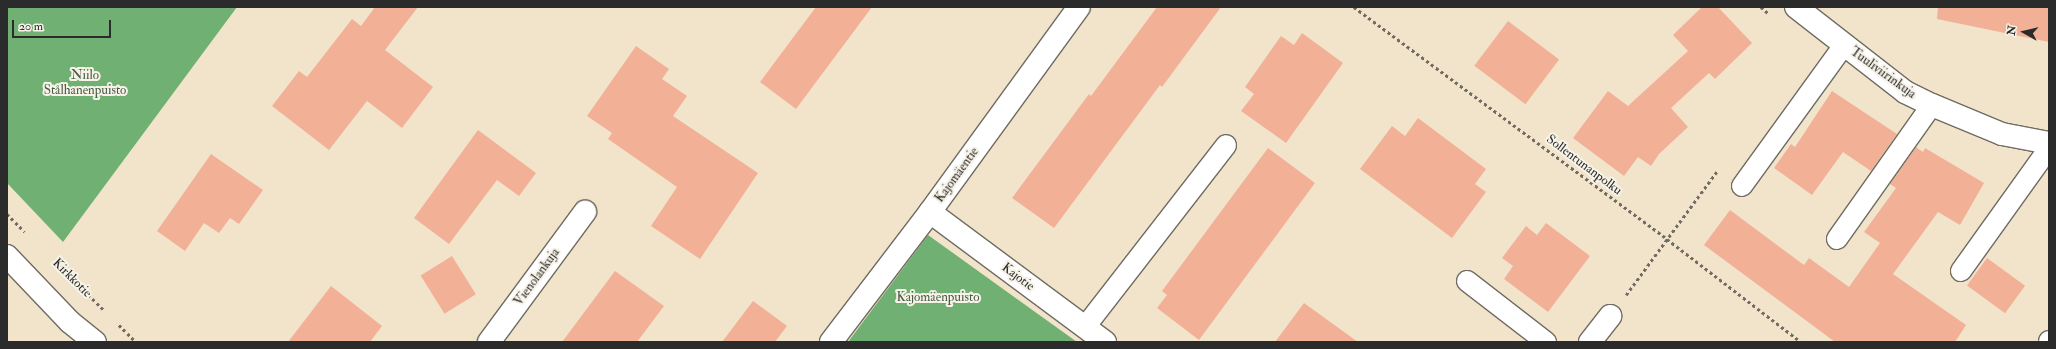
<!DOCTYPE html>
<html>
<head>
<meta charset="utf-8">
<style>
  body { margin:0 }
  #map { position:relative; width:2056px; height:349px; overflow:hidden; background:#f1e4ca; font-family:"IM FELL Double Pica",serif }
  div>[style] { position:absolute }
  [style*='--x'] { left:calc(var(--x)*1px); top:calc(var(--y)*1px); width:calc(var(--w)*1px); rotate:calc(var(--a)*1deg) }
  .forest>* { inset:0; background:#70b072 }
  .building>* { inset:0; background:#f2b197; transform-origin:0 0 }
  .path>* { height:2.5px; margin-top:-1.25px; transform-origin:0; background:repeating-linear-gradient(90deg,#706c63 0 3px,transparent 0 6px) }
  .roads { filter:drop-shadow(1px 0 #706c63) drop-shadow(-1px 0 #706c63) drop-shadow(0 1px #706c63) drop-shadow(0 -1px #706c63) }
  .service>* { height:20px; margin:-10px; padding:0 10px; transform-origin:10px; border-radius:10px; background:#fff }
  .minor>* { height:22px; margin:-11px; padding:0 11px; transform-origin:11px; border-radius:11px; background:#fff }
  .tertiary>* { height:22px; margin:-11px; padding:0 11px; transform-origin:11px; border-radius:11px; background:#fff }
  span { translate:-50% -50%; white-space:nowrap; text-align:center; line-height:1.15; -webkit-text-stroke:4px #f7f3e8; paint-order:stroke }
  .street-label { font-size:13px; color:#2b2b2b }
  .park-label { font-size:13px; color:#485c46 }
  .frame { position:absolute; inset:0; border:8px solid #2b2b2b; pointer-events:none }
  .north { position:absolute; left:2004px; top:12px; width:40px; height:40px; -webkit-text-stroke:3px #f7f3e8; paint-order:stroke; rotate:278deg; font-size:11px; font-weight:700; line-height:16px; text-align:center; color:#2b2b2b }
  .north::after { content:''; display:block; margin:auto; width:14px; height:18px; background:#2b2b2b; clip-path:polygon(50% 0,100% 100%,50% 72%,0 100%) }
  .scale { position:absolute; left:12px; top:20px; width:99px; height:18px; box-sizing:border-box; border:2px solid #2b2b2b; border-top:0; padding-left:5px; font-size:12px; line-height:14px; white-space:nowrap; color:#2b2b2b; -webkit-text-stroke:3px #f7f3e8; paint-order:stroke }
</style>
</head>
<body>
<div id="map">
  <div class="forest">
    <div style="clip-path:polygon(7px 7px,237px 7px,63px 242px,7px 183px)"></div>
    <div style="clip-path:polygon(928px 235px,1077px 342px,848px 342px)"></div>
  </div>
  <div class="building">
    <div style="clip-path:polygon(375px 7px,418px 7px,385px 50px,433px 87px,402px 128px,367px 101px,329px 150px,272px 106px,299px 71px,307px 77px,352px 19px,361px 26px)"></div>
    <div style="clip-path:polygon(816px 7px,872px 7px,796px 109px,760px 82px)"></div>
    <div style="clip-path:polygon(1157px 7px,1221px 7px,1162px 87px,1160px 85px,1054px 228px,1012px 198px,1089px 94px,1091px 96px)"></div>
    <div style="clip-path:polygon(1702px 7px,1718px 7px,1752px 43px,1715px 79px,1709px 73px,1671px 108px,1688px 127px,1659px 154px,1651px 166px,1638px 157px,1624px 176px,1573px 138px,1608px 91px,1628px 106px,1688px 51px,1673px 35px)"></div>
    <div style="clip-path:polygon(1938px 7px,2049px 7px,2049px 42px,1937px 19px)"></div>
    <div style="left:1508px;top:21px;width:64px;height:56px;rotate:37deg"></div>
    <div style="clip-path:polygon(1302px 33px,1343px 63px,1286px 143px,1241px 111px,1254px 94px,1245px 87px,1281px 36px,1294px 45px)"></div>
    <div style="clip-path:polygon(636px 46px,669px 69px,662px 79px,687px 96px,673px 116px,758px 173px,700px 259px,651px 226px,677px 187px,608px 139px,612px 133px,587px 116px)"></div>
    <div style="clip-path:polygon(1832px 91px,1897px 134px,1871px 171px,1843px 152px,1812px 195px,1774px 168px,1791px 144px,1795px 147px)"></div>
    <div style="clip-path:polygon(1418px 118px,1486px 169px,1475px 184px,1486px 192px,1452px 238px,1360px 169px,1392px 126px,1405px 136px)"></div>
    <div style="clip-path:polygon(478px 130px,536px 173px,519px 196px,497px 180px,449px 244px,414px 218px)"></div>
    <div style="clip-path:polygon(1916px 147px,1923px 152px,1925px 148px,1984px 183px,1960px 225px,1938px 212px,1893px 274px,1966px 325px,1955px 342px,1835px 342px,1704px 245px,1730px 210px,1804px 265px,1809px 258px,1849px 287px,1880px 243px,1864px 232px,1896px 188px,1890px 184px)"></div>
    <div style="clip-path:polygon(1268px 148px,1315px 183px,1199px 340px,1157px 308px,1167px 295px,1162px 291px)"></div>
    <div style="clip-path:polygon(211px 154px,263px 190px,239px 224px,230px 218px,219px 233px,204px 223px,185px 251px,157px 231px)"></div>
    <div style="clip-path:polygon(1546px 223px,1590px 256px,1548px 312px,1504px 279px,1513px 266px,1502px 258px,1526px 226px,1537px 235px)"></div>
    <div style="left:452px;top:256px;width:45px;height:37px;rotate:58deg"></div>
    <div style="left:1987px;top:258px;width:47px;height:34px;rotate:36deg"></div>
    <div style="clip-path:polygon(615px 271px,664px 306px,637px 342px,562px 342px)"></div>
    <div style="clip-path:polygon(331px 286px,382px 326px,370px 342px,288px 342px)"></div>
    <div style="clip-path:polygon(753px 301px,787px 326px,775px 342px,722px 342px)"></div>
    <div style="clip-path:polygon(1304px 303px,1358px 342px,1275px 342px)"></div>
  </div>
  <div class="path">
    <div style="--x:1354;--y:7;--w:390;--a:36.5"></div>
    <div style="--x:1667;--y:239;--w:169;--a:37.5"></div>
    <div style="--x:1761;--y:7;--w:9;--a:41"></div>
    <div style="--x:7;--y:214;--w:25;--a:45"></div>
    <div style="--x:54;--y:261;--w:69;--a:44.4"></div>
    <div style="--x:1626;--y:295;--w:154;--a:-53.7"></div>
    <div style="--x:119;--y:325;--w:24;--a:45"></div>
  </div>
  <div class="roads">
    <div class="service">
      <div style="--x:1742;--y:186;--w:174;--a:-54.1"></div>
      <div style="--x:1837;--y:239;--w:164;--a:-54.7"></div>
      <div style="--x:1961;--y:271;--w:151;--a:-54.4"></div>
      <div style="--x:1467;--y:281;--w:100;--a:37.7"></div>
      <div style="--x:1085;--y:327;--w:230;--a:-52.2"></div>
      <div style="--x:2049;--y:342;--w:1;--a:-90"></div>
    </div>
    <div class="minor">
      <div style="--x:1796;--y:7;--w:138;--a:37.9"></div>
      <div style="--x:1905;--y:92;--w:30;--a:26"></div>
      <div style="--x:1932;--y:105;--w:76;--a:22.5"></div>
      <div style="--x:2002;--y:134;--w:48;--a:10.8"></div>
      <div style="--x:930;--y:212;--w:218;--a:36.6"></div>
      <div style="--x:489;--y:342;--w:162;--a:-53.6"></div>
      <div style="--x:831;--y:342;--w:163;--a:-52.7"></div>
      <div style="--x:930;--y:212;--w:253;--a:-54"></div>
      <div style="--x:1590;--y:342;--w:33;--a:-52"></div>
    </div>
    <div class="tertiary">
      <div style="--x:7;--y:256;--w:91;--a:46.3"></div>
      <div style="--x:70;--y:322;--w:32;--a:39"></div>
    </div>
  </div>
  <div class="street-label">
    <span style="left:1883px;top:73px;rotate:36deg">Tuuliviirinkuja</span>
    <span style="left:1584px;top:165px;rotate:37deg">Sollentunanpolku</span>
    <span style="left:957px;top:175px;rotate:-54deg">Kajomäentie</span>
    <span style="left:537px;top:277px;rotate:-54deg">Vienolankuja</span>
    <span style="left:1018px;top:277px;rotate:37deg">Kajotie</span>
    <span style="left:72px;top:278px;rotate:45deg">Kirkkotie</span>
  </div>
  <div class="park-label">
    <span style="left:85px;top:83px">Niilo<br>Stålhanenpuisto</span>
    <span style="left:938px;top:297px">Kajomäenpuisto</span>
  </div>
  <div class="frame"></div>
  <div class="north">N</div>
  <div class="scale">20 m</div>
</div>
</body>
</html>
